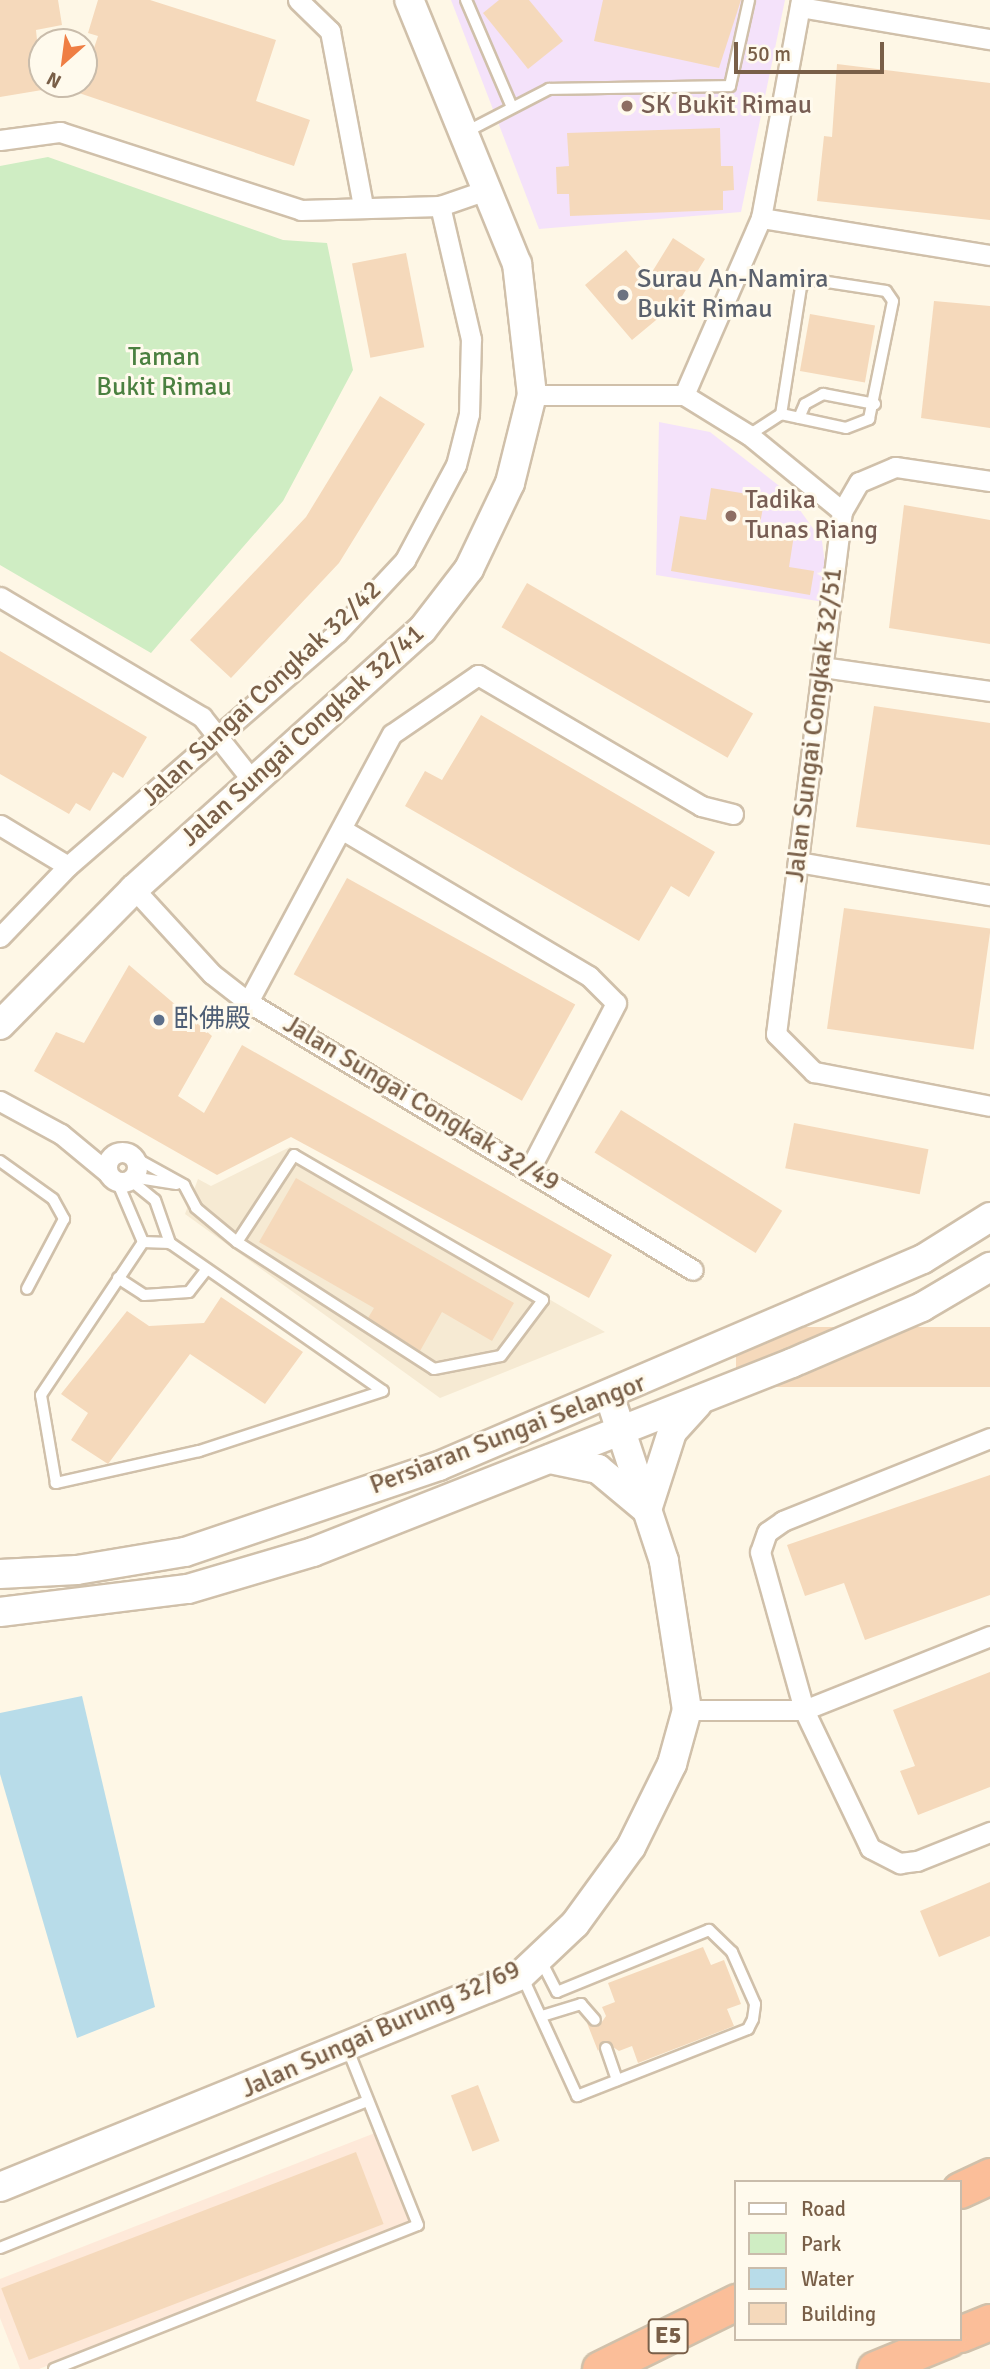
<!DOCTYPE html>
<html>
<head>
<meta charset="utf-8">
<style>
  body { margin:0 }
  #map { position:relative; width:990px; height:2369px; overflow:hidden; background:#fef7e6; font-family:Signika,"Noto Sans SC",sans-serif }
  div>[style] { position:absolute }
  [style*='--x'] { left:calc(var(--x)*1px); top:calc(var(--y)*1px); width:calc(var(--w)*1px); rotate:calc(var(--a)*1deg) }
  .residential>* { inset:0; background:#f6ead3 }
  .commercial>* { inset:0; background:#fee9d9 }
  .education>* { inset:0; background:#f4e2fa }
  .green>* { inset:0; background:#cfedc3 }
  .water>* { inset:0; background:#b8dce9 }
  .building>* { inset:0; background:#f5d9bb; transform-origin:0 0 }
  .roads { filter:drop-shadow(2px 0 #d0c0aa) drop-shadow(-2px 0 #d0c0aa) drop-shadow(0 2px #d0c0aa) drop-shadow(0 -2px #d0c0aa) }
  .lane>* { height:10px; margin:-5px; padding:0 5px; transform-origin:5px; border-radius:5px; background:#fff }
  .street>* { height:19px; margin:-9.5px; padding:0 9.5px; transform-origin:9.5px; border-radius:9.5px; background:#fff }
  .street>.ring { margin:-9.5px; padding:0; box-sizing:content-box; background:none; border:19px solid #fff; border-radius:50% }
  .secondary>* { height:28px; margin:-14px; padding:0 14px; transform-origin:14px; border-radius:14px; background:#fff }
  .highway>* { height:35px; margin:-17.5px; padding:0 17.5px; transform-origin:17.5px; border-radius:17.5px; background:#fbbe99 }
  .dots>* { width:19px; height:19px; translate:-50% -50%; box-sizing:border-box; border:4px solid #fffaed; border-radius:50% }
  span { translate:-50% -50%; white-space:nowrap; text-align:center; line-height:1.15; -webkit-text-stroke:6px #fffaed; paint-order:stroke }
  .shield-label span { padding:2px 5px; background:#fffaed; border:2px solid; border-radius:5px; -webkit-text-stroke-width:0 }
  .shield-label { font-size:24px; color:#795f48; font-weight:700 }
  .education-label { font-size:26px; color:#785e54 }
  .left { translate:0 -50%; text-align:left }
  .worship-label { font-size:26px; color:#5b616d }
  .park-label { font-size:26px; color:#4b8040 }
  .street-label { font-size:26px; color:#795f48 }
  .service-label { font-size:26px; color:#4e5e75 }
  .legend { position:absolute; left:734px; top:2180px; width:228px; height:161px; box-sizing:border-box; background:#fffaed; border:2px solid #c9bcab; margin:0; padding:9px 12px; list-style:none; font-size:21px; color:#795f48 }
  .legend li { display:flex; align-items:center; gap:14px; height:35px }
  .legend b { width:35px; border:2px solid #c9bcab }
  .north { position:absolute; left:28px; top:28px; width:70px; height:70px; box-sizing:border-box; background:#fffaed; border:2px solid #c9bcab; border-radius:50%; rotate:208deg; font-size:19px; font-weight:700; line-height:28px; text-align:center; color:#795f48 }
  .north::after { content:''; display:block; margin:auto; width:24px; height:32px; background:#ef7e44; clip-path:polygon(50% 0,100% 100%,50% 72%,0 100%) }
  .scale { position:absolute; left:734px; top:42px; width:150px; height:32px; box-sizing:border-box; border:4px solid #795f48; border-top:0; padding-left:9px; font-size:21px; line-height:24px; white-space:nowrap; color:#795f48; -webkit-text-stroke:5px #fffaed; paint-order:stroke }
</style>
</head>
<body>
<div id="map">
  <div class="residential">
    <div style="clip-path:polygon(290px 1147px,605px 1332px,440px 1398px,185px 1214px,198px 1179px,211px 1186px)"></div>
  </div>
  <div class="commercial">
    <div style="clip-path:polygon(375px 2133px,410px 2222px,39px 2369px,20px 2369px,0 2318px,0 2279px)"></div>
  </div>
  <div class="education">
    <div style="clip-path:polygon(451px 0,785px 0,741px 212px,539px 229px)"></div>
    <div style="clip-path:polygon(659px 422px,710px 432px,787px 492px,822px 541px,830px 603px,656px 575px)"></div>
  </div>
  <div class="green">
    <div style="clip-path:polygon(48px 157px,283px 240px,327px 243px,353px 370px,283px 501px,151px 653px,0 565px,0 166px)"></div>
  </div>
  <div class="water">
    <div style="clip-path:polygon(82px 1696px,155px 2007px,77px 2038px,0 1774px,0 1713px)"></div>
  </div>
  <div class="building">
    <div style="clip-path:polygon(0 0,58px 0,62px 25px,36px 30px,42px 90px,0 97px)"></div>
    <div style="clip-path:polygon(98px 0,150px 0,276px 40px,256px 101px,310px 120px,294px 166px,79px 93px,98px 36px,88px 33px)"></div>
    <div style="clip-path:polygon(499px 0,529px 0,563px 41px,528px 69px,483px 13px)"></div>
    <div style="clip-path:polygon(603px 0,741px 0,719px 68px,594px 41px)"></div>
    <div style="clip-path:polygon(837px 64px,990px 83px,990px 220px,817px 201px,824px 136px,832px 137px)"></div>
    <div style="clip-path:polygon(720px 128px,721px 166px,733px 166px,734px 190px,723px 191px,723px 210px,570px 216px,569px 194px,557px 194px,556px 167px,569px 166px,567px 133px)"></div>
    <div style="clip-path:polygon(673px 238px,705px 259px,679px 301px,632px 340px,585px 285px,626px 250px,649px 277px)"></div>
    <div style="left:406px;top:253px;width:96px;height:55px;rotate:79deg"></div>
    <div style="clip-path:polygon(934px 301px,990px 306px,990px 428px,921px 418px)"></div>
    <div style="left:810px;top:314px;width:66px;height:58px;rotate:10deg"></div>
    <div style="clip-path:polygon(380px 396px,425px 424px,339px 563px,231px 678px,190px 640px,306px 517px)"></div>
    <div style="clip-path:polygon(711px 488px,765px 497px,759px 529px,794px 535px,789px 567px,814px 571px,810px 595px,671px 571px,680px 516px,706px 520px)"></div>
    <div style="clip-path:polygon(904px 505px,990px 520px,990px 644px,889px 628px)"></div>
    <div style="left:527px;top:583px;width:261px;height:51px;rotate:30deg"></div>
    <div style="clip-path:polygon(0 651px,147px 737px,123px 778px,113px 772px,90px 811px,76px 803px,69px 814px,0 774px)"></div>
    <div style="clip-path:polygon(874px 706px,990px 723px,990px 845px,856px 827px)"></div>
    <div style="clip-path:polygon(481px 715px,715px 852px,689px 897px,671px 886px,639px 941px,405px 806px,425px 771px,442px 780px)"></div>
    <div style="left:347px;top:878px;width:261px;height:110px;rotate:29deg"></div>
    <div style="left:844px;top:908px;width:148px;height:122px;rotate:8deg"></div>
    <div style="clip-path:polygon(129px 965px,212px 1036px,178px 1096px,204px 1113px,242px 1045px,612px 1255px,589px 1298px,291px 1137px,217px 1175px,34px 1071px,56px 1032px,84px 1043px)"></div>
    <div style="left:621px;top:1110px;width:190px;height:50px;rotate:32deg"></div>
    <div style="left:794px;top:1123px;width:137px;height:46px;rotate:11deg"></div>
    <div style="clip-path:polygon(296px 1178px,514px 1303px,492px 1341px,442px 1312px,420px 1351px,368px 1318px,374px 1308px,259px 1242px)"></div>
    <div style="clip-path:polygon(221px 1297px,303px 1352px,265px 1404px,190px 1354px,108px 1464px,71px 1440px,88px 1413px,61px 1394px,127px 1311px,149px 1326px,204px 1323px)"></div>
    <div style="left:990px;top:1327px;width:60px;height:254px;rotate:90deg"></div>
    <div style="clip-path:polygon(990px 1475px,990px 1595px,865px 1640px,844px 1583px,805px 1596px,787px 1545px)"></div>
    <div style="clip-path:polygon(990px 1672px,990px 1787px,918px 1815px,900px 1771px,915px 1766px,893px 1710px)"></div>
    <div style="clip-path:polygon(990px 1882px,990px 1936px,939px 1957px,920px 1911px)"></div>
    <div style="clip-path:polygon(703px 1947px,711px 1965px,724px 1960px,741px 2004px,727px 2009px,734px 2026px,638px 2063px,632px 2046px,619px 2051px,604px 2041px,598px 2051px,587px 2023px,599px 2026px,606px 2016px,602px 2007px,615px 2002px,608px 1983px)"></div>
    <div style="left:478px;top:2085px;width:60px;height:29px;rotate:69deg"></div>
    <div style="left:356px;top:2152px;width:77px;height:380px;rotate:69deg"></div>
  </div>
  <div class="roads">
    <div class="lane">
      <div style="--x:466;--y:0;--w:114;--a:66.8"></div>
      <div style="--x:464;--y:133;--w:96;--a:-27.4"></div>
      <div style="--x:549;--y:89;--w:181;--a:-0.9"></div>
      <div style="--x:730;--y:86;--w:88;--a:-77.5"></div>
      <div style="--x:799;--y:418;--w:15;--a:-67"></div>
      <div style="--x:805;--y:404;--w:21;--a:-29"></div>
      <div style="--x:823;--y:394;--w:53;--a:10.9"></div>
      <div style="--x:749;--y:435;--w:38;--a:-33"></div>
      <div style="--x:781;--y:414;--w:66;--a:12.2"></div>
      <div style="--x:846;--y:428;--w:25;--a:-21"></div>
      <div style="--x:869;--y:419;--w:120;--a:-78.5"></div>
      <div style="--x:893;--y:301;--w:12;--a:-125"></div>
      <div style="--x:886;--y:291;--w:79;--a:-171.3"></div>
      <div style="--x:808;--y:279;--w:11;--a:131"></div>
      <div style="--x:801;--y:287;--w:129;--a:98.9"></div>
      <div style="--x:132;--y:1156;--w:60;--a:29.1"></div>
      <div style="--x:184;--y:1185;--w:26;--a:62"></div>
      <div style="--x:196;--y:1208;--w:53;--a:39.7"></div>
      <div style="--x:237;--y:1242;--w:234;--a:32.8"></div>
      <div style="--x:434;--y:1369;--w:68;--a:-11"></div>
      <div style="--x:501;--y:1356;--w:70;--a:-53.1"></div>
      <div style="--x:543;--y:1300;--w:288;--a:-149.8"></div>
      <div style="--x:294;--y:1155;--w:104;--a:123.2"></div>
      <div style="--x:0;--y:1161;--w:65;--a:35.6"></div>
      <div style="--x:53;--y:1199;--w:23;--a:61"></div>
      <div style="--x:64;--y:1219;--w:79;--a:117.9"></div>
      <div style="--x:132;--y:1177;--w:45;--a:9"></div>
      <div style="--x:129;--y:1179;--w:33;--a:39"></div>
      <div style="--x:155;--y:1200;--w:46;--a:70.8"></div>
      <div style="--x:117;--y:1181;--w:66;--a:66.9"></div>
      <div style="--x:143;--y:1242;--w:27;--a:2"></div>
      <div style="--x:170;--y:1243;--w:259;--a:34.8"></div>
      <div style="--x:383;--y:1391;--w:194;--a:161.9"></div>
      <div style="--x:199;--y:1451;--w:147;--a:167.4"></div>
      <div style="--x:56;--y:1483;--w:89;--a:-99.7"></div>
      <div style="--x:41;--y:1395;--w:184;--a:-56.3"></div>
      <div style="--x:118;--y:1278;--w:31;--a:33"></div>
      <div style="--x:144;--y:1295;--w:45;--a:-3.8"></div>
      <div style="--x:189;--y:1292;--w:29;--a:-52"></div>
      <div style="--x:523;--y:1978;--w:130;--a:65.4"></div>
      <div style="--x:577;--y:2096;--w:184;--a:-21.4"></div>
      <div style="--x:748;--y:2029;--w:11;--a:-63"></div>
      <div style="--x:753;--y:2019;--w:15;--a:-82"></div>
      <div style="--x:755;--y:2004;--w:57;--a:-113.9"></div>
      <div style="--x:732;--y:1952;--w:32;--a:-136"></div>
      <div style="--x:709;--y:1930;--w:164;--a:157.8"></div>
      <div style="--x:557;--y:1992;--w:36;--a:-117"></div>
      <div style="--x:542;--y:2016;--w:41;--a:-17.1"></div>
      <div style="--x:581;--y:2004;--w:21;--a:49"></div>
      <div style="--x:606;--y:2048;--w:34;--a:71"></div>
      <div style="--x:0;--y:2248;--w:396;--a:-21.8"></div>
      <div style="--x:54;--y:2369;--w:391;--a:-21.6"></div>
      <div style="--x:418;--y:2225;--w:188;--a:-111.8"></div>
    </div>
    <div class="street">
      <div style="--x:298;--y:0;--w:45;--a:44.1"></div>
      <div style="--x:330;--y:31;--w:178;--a:79.3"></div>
      <div style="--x:800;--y:7;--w:193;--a:9.6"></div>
      <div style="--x:0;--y:140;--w:61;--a:-7.6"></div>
      <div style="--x:60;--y:132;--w:253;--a:17.9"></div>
      <div style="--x:301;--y:210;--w:139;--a:-1.6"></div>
      <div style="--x:440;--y:206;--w:52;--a:-19.1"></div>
      <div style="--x:761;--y:218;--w:232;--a:9.2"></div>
      <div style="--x:532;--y:395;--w:152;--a:0"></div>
      <div style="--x:684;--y:395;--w:76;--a:31.6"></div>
      <div style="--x:749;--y:435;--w:120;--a:39.3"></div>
      <div style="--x:684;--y:395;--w:193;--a:-66.5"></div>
      <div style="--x:761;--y:218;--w:222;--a:-79.6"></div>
      <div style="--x:990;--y:481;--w:96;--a:-171.6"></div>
      <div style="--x:895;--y:467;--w:39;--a:157"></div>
      <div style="--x:859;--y:482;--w:34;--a:120"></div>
      <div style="--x:842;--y:511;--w:527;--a:97.19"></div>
      <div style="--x:776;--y:1034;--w:54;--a:45"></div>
      <div style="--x:814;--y:1072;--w:179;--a:10.9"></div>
      <div style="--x:0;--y:597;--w:235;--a:30.7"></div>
      <div style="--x:202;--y:717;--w:80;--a:51.6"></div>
      <div style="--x:822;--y:667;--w:170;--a:8.1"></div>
      <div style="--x:0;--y:825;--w:79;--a:31.1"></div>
      <div style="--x:343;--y:830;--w:286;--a:30.7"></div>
      <div style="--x:589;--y:976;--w:38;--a:45"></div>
      <div style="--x:616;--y:1003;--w:185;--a:117.4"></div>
      <div style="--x:798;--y:862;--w:195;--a:9.8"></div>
      <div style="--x:134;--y:889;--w:115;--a:47.5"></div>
      <div style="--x:212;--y:974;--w:46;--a:37.9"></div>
      <div style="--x:248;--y:1002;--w:519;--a:31.06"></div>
      <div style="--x:0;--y:937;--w:98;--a:-46.2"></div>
      <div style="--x:68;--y:866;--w:356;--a:-40.9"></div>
      <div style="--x:337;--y:633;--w:100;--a:-47"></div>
      <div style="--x:405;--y:560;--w:108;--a:-61.8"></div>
      <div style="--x:456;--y:465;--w:53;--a:-75.7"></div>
      <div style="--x:469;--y:414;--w:75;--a:-88.5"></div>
      <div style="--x:471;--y:339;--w:137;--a:-103.1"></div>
      <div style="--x:248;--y:1002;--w:304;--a:-61.8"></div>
      <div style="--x:392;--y:734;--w:104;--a:-34.5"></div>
      <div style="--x:478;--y:675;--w:259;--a:30.4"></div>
      <div style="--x:701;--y:806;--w:33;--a:14"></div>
      <div style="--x:0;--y:1101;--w:69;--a:28.4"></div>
      <div style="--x:61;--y:1134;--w:60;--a:39.6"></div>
      <div class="ring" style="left:107px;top:1152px;width:11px;height:11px"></div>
      <div style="--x:990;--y:1438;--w:223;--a:158.2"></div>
      <div style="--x:783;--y:1521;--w:19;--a:145"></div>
      <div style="--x:767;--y:1532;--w:21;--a:109"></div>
      <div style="--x:760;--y:1552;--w:164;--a:74.4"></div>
      <div style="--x:804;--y:1710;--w:153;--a:64.4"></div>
      <div style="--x:870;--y:1848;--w:34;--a:27"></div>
      <div style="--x:900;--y:1863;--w:17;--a:-7"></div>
      <div style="--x:917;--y:1861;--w:79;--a:-21.7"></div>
      <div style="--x:687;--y:1710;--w:117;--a:0"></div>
      <div style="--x:804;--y:1710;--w:200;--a:-21.7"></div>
    </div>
    <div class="secondary">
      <div style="--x:0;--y:1025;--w:191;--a:-45.4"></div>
      <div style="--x:134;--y:889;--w:387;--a:-42"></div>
      <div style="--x:422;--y:630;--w:77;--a:-52.4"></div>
      <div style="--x:469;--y:569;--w:95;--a:-64.5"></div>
      <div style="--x:510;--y:483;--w:91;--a:-76"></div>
      <div style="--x:532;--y:395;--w:132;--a:-96.5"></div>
      <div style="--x:517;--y:264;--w:285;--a:-112.2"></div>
      <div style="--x:550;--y:1459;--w:49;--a:11.8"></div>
      <div style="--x:598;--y:1469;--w:64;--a:39.9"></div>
      <div style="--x:647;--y:1510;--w:82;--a:-72.2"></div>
      <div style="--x:672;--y:1432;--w:38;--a:-48"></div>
      <div style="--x:0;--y:1574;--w:77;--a:-3"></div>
      <div style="--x:77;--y:1570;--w:109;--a:-9.5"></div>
      <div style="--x:185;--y:1552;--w:268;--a:-18.7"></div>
      <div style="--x:439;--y:1466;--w:526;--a:-23.16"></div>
      <div style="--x:923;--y:1259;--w:79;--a:-32.1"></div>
      <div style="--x:0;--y:1612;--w:189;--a:-7"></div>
      <div style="--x:188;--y:1589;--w:130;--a:-16.5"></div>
      <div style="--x:313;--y:1552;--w:515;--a:-21.53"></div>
      <div style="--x:792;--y:1363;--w:142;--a:-23.3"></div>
      <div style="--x:922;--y:1307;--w:79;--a:-30.5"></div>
      <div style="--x:0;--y:2187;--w:562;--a:-22.14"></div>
      <div style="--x:521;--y:1975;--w:74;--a:-43.4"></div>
      <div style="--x:575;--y:1924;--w:95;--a:-54"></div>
      <div style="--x:631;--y:1847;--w:93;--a:-63.7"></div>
      <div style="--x:672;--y:1764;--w:56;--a:-74.5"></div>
      <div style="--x:687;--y:1710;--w:151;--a:-98.8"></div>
      <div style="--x:664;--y:1561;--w:172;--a:-108.3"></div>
    </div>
    <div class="highway">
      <div style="--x:960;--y:2190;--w:33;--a:-25"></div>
      <div style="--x:960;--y:2334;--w:32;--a:-22"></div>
      <div style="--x:600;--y:2369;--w:152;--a:-26.2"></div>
      <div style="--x:875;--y:2369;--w:79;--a:-22.3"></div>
    </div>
  </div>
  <div class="dots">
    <div style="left:627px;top:106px;background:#8d6e63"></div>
    <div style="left:623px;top:295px;background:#6b7280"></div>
    <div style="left:731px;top:516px;background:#8d6e63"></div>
    <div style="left:159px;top:1020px;background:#5c6f8a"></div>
  </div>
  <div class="shield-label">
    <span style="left:668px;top:2336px">E5</span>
  </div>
  <div class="education-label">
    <span class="left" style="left:641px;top:106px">SK Bukit Rimau</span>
    <span class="left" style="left:745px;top:516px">Tadika<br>Tunas Riang</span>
  </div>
  <div class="worship-label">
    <span class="left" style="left:637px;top:295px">Surau An-Namira<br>Bukit Rimau</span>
  </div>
  <div class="park-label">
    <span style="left:164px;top:373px">Taman<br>Bukit Rimau</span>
  </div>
  <div class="street-label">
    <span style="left:262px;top:694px;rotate:-43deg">Jalan Sungai Congkak 32/42</span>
    <span style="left:815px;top:725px;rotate:-83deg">Jalan Sungai Congkak 32/51</span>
    <span style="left:303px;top:736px;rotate:-42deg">Jalan Sungai Congkak 32/41</span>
    <span style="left:421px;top:1104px;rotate:31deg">Jalan Sungai Congkak 32/49</span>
    <span style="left:508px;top:1435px;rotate:-21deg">Persiaran Sungai Selangor</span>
    <span style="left:381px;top:2030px;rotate:-24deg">Jalan Sungai Burung 32/69</span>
  </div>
  <div class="service-label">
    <span class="left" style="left:173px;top:1020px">卧佛殿</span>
  </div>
  <ul class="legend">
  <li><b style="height:9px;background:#fff"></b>Road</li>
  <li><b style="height:19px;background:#cfedc3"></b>Park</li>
  <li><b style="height:19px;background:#b8dce9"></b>Water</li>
  <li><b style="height:19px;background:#f5d9bb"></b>Building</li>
  </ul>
  <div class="north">N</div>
  <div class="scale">50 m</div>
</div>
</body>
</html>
